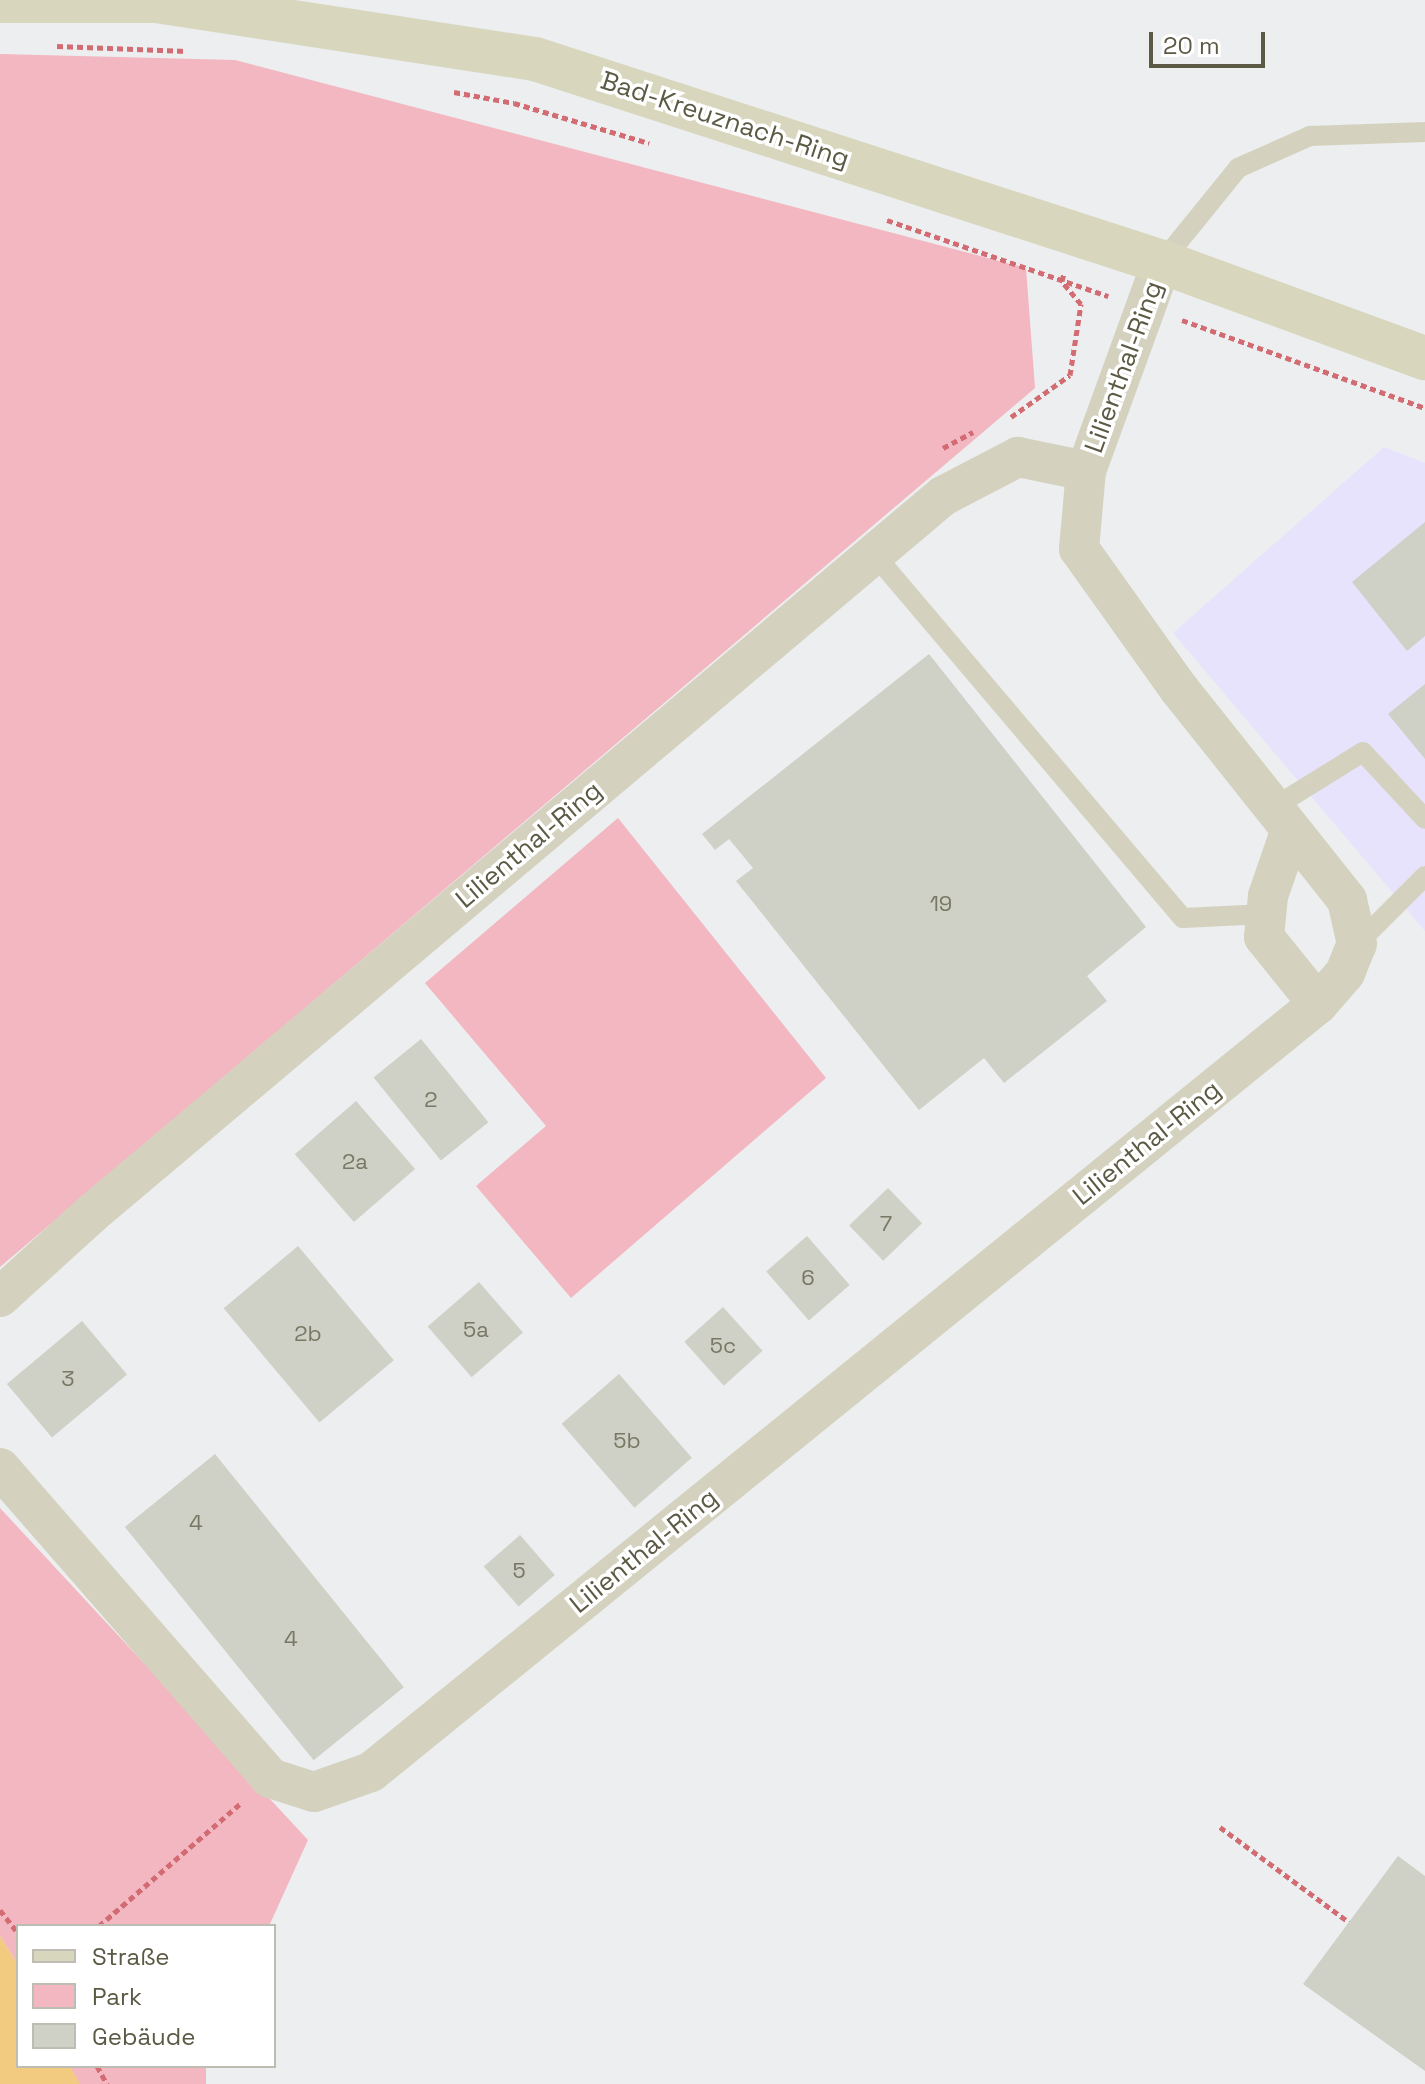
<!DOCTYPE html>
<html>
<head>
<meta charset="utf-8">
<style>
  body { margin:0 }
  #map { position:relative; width:1425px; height:2084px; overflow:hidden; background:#eceef0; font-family:"Space Grotesk",sans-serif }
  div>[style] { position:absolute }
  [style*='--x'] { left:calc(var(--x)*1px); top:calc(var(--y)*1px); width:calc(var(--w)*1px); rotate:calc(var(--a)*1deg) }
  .commercial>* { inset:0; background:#e7e3fd }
  .green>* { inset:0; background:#f2b7c1; transform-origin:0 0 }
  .water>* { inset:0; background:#f2ca80 }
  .building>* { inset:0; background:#cfd0c6; transform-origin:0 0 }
  .path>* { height:5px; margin-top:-2.5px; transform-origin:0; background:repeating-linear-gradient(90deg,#d26c72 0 6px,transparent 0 10px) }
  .lane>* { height:20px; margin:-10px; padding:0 10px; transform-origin:10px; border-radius:10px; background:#d4d2bf }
  .street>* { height:40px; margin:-20px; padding:0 20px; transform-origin:20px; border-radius:20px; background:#d4d2bf }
  .secondary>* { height:44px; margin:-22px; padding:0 22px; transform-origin:22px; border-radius:22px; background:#d8d7be }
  span { translate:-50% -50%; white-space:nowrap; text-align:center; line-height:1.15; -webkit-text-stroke:7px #fff; paint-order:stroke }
  .number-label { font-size:22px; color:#797864 }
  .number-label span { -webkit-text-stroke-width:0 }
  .street-label { font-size:26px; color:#5c5a44 }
  .legend { position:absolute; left:16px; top:1924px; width:260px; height:144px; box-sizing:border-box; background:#fff; border:2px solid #bebdb4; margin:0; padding:10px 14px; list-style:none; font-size:24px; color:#5c5a44 }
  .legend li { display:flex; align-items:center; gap:16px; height:40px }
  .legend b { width:40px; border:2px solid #bebdb4 }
  .scale { position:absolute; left:1149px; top:32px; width:116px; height:36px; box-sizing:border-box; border:4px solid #5c5a44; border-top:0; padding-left:10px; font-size:24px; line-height:28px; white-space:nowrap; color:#5c5a44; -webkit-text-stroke:6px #fff; paint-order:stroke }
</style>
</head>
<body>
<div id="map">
  <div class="commercial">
    <div style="clip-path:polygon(1384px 447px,1425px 463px,1425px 931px,1173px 633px)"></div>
  </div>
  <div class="green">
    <div style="clip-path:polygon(0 54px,235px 60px,1026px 268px,1035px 388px,0 1267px)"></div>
    <div style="clip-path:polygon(618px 818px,826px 1078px,571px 1298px,476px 1186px,546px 1126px,425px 983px)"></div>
    <div style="clip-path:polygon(0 1508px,308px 1840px,269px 1926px,18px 1926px,18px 1965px,0 1936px)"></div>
    <div style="left:70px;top:2066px;width:136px;height:21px"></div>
  </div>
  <div class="water">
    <div style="clip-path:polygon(0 1936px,18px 1965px,18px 2066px,70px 2066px,80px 2084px,0 2084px)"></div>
  </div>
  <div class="building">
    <div style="clip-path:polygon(1425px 522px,1425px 636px,1407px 651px,1352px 582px)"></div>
    <div style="clip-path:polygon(929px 654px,1146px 927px,1087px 976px,1107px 1001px,1004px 1083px,984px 1058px,919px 1110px,736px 881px,753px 868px,729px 839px,715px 850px,702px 834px)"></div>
    <div style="clip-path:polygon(1425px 684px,1425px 759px,1388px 714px)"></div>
    <div style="left:421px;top:1039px;width:107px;height:61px;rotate:51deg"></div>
    <div style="left:356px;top:1101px;width:90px;height:81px;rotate:49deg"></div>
    <div style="left:888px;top:1188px;width:49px;height:54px;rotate:46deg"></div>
    <div style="left:807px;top:1236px;width:65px;height:54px;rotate:49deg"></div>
    <div style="left:298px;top:1246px;width:149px;height:97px;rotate:50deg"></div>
    <div style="left:479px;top:1282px;width:67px;height:68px;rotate:49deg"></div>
    <div style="left:723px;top:1307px;width:59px;height:52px;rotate:48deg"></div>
    <div style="left:82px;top:1321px;width:70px;height:98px;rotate:50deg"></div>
    <div style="left:619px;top:1374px;width:111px;height:76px;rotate:49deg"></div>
    <div style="left:215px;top:1454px;width:300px;height:116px;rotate:51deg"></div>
    <div style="left:520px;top:1535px;width:53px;height:48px;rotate:49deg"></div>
    <div style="clip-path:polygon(1398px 1856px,1425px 1876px,1425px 2071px,1303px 1984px)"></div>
  </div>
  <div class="path">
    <div style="--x:57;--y:46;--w:130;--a:2.2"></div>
    <div style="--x:454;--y:92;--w:61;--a:10.4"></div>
    <div style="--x:514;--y:103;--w:141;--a:16.5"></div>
    <div style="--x:887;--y:220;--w:234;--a:19"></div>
    <div style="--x:1182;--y:320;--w:258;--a:19.9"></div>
    <div style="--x:1011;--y:417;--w:72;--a:-35.4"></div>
    <div style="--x:1070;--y:375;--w:72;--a:-81.2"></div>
    <div style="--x:1081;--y:304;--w:30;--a:-130"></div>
    <div style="--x:1062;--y:281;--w:8;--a:-76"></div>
    <div style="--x:943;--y:448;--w:34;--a:-28"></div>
    <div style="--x:1220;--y:1827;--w:160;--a:36.4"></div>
    <div style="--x:0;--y:1910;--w:29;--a:52"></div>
    <div style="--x:99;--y:1926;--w:188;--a:-40.9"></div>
    <div style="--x:97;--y:2066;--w:21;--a:61"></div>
  </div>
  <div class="lane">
    <div style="--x:1162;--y:262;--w:121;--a:-51"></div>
    <div style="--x:1238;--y:168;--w:79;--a:-24"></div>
    <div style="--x:1310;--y:136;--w:115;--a:-2"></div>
    <div style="--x:874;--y:554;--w:477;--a:49.7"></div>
    <div style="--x:1183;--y:918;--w:83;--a:-2.8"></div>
    <div style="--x:1271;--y:809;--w:108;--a:-31.8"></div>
    <div style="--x:1363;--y:752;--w:91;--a:47.2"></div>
    <div style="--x:1357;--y:944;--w:96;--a:-45"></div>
  </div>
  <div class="street">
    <div style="--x:1290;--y:832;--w:68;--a:109"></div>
    <div style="--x:1268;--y:896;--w:41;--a:95.6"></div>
    <div style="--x:1264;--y:937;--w:86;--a:51.1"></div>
    <div style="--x:0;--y:1297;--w:122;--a:-42.3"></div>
    <div style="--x:90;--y:1215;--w:1116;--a:-40.13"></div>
    <div style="--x:943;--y:496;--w:85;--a:-27.5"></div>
    <div style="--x:1018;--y:457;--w:69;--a:11.6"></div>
    <div style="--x:0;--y:1468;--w:411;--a:48.9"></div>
    <div style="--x:270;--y:1778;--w:46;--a:17.7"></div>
    <div style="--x:314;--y:1792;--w:60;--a:-19.3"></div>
    <div style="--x:371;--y:1772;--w:1219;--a:-39.04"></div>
    <div style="--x:1318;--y:1004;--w:41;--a:-48.9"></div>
    <div style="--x:1345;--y:973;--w:31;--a:-68"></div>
    <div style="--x:1357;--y:944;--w:45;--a:-102.8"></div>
    <div style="--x:1347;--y:900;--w:270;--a:-128.5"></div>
    <div style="--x:1179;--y:689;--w:172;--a:-125.5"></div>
    <div style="--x:1079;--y:549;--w:78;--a:-84.9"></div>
    <div style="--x:1086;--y:471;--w:222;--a:-70"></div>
  </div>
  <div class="secondary">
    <div style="--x:0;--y:1;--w:156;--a:0"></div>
    <div style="--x:156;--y:1;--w:383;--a:8.7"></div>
    <div style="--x:535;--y:59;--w:659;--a:17.94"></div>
    <div style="--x:1162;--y:262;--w:280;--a:20.1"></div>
  </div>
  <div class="number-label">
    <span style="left:941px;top:904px">19</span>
    <span style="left:431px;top:1100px">2</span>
    <span style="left:355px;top:1162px">2a</span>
    <span style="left:886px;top:1224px">7</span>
    <span style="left:808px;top:1278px">6</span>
    <span style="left:476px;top:1330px">5a</span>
    <span style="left:308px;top:1334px">2b</span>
    <span style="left:723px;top:1346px">5c</span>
    <span style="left:68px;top:1379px">3</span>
    <span style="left:627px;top:1441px">5b</span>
    <span style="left:196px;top:1523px">4</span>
    <span style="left:519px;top:1571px">5</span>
    <span style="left:291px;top:1639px">4</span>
  </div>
  <div class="street-label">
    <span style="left:725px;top:120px;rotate:18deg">Bad-Kreuznach-Ring</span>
    <span style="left:1124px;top:367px;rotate:-70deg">Lilienthal-Ring</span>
    <span style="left:529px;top:845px;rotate:-40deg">Lilienthal-Ring</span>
    <span style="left:1147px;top:1143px;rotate:-39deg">Lilienthal-Ring</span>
    <span style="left:644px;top:1551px;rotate:-39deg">Lilienthal-Ring</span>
  </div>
  <ul class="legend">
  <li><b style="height:10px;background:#d8d7be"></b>Straße</li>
  <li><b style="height:22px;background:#f2b7c1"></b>Park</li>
  <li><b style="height:22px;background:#cfd0c6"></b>Gebäude</li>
  </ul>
  <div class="scale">20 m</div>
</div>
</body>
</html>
